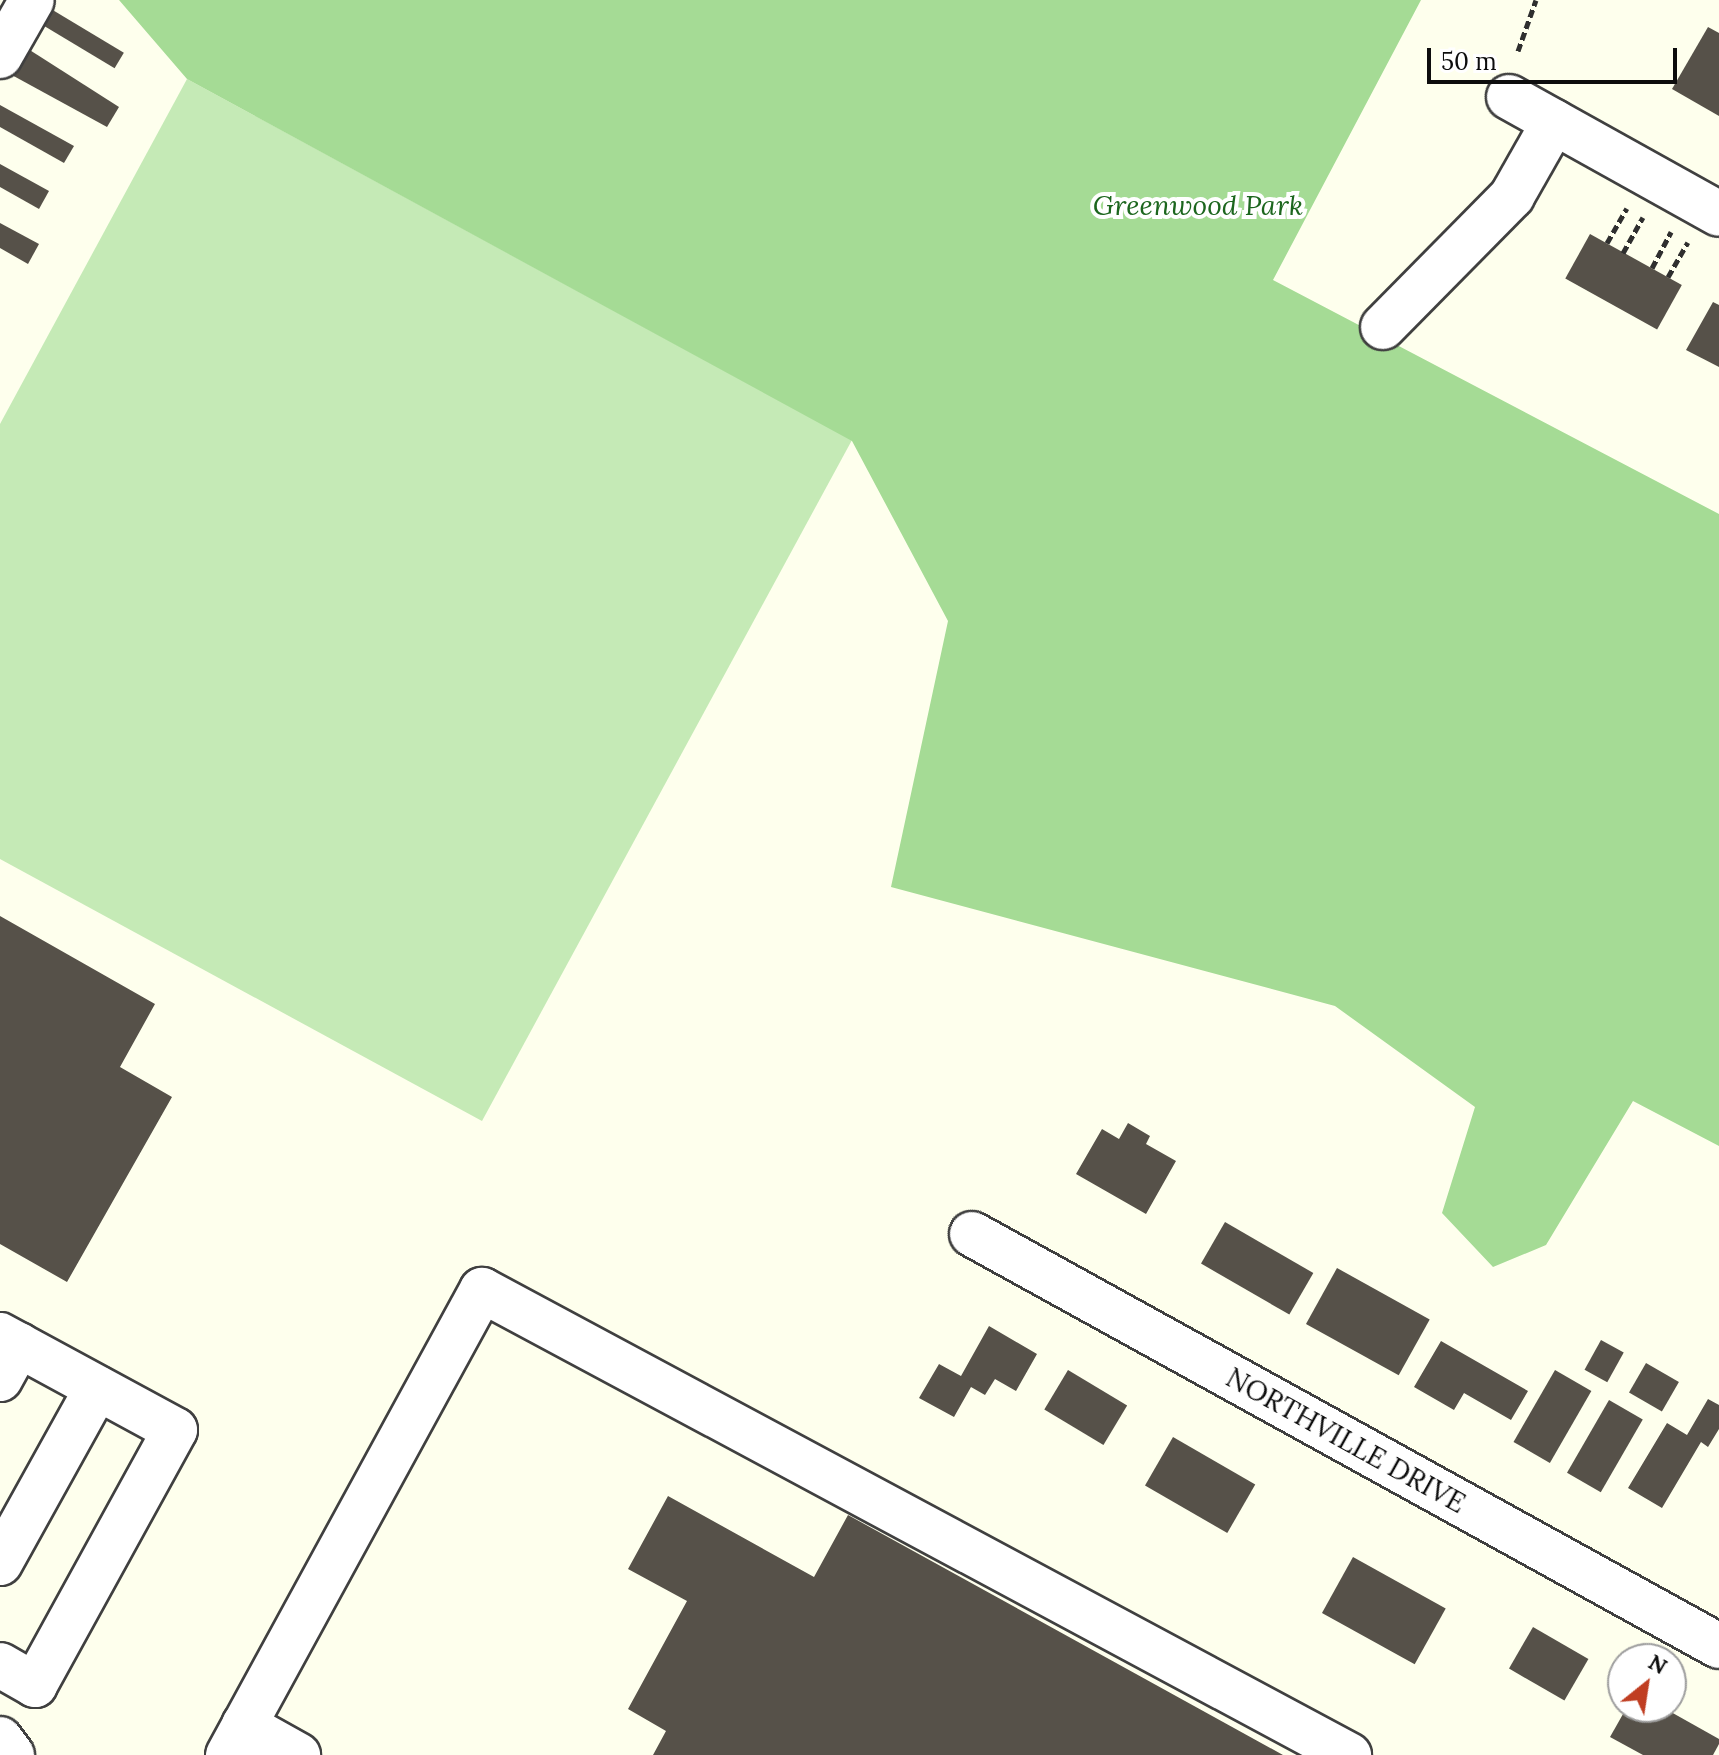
<!DOCTYPE html>
<html>
<head>
<meta charset="utf-8">
<style>
  body { margin:0 }
  #map { position:relative; width:1719px; height:1755px; overflow:hidden; background:#feffed; font-family:Lora,serif }
  div>[style] { position:absolute }
  [style*='--x'] { left:calc(var(--x)*1px); top:calc(var(--y)*1px); width:calc(var(--w)*1px); rotate:calc(var(--a)*1deg) }
  .green>* { inset:0; background:#c5eab6 }
  .forest>* { inset:0; background:#a5db95 }
  .building>* { inset:0; background:#565149; transform-origin:0 0 }
  .path>* { height:5px; margin-top:-2.5px; transform-origin:0; background:repeating-linear-gradient(90deg,#2f2f2f 0 8px,transparent 0 12px) }
  .roads { filter:drop-shadow(2px 0 #404040) drop-shadow(-2px 0 #404040) drop-shadow(0 2px #404040) drop-shadow(0 -2px #404040) }
  .minor>* { height:44px; margin:-22px; padding:0 22px; transform-origin:22px; border-radius:22px; background:#fff }
  span { translate:-50% -50%; white-space:nowrap; text-align:center; line-height:1.15; -webkit-text-stroke:8px #fff; paint-order:stroke }
  .park-label { font-size:28px; color:#1c661e; font-style:italic }
  .street-label { font-size:28px; color:#0d0d0d }
  .north { position:absolute; left:1607px; top:1643px; width:80px; height:80px; box-sizing:border-box; background:#fff; border:2px solid #9e9e9e; border-radius:50%; rotate:30deg; font-size:22px; font-weight:700; line-height:32px; text-align:center; color:#0d0d0d }
  .north::after { content:''; display:block; margin:auto; width:28px; height:36px; background:#c03e22; clip-path:polygon(50% 0,100% 100%,50% 72%,0 100%) }
  .scale { position:absolute; left:1427px; top:48px; width:250px; height:36px; box-sizing:border-box; border:4px solid #0d0d0d; border-top:0; padding-left:10px; font-size:24px; line-height:28px; white-space:nowrap; color:#0d0d0d; -webkit-text-stroke:6px #fff; paint-order:stroke }
</style>
</head>
<body>
<div id="map">
  <div class="green">
    <div style="clip-path:polygon(187px 79px,852px 440px,482px 1121px,0 859px,0 424px)"></div>
  </div>
  <div class="forest">
    <div style="clip-path:polygon(119px 0,1421px 0,1273px 280px,1719px 514px,1719px 1146px,1633px 1101px,1546px 1245px,1493px 1267px,1442px 1213px,1475px 1107px,1335px 1006px,891px 887px,948px 621px,852px 441px,187px 79px)"></div>
  </div>
  <div class="building">
    <div style="left:51px;top:9px;width:85px;height:18px;rotate:31deg"></div>
    <div style="clip-path:polygon(1708px 27px,1719px 33px,1719px 116px,1672px 89px)"></div>
    <div style="clip-path:polygon(25px 47px,119px 107px,107px 127px,10px 74px)"></div>
    <div style="clip-path:polygon(0 105px,74px 146px,64px 163px,0 127px)"></div>
    <div style="clip-path:polygon(0 164px,49px 191px,39px 209px,0 187px)"></div>
    <div style="clip-path:polygon(0 223px,39px 244px,28px 264px,0 248px)"></div>
    <div style="left:1590px;top:234px;width:105px;height:51px;rotate:29deg"></div>
    <div style="clip-path:polygon(1713px 302px,1719px 305px,1719px 367px,1686px 350px)"></div>
    <div style="clip-path:polygon(0 916px,155px 1004px,120px 1067px,172px 1097px,67px 1282px,0 1244px)"></div>
    <div style="clip-path:polygon(1128px 1123px,1150px 1136px,1146px 1144px,1176px 1161px,1146px 1214px,1076px 1174px,1102px 1129px,1119px 1139px)"></div>
    <div style="left:1225px;top:1222px;width:102px;height:48px;rotate:30deg"></div>
    <div style="left:1337px;top:1268px;width:106px;height:64px;rotate:29deg"></div>
    <div style="clip-path:polygon(989px 1326px,1037px 1354px,1016px 1391px,995px 1379px,985px 1395px,971px 1387px,954px 1417px,919px 1398px,939px 1364px,961px 1376px)"></div>
    <div style="left:1601px;top:1340px;width:26px;height:34px;rotate:29deg"></div>
    <div style="clip-path:polygon(1441px 1341px,1528px 1391px,1511px 1420px,1464px 1393px,1454px 1410px,1414px 1387px)"></div>
    <div style="left:1646px;top:1363px;width:38px;height:34px;rotate:30deg"></div>
    <div style="left:1068px;top:1370px;width:69px;height:46px;rotate:31deg"></div>
    <div style="left:1555px;top:1370px;width:42px;height:83px;rotate:30deg"></div>
    <div style="clip-path:polygon(1708px 1399px,1719px 1405px,1719px 1429px,1708px 1447px,1701px 1442px,1662px 1508px,1628px 1488px,1667px 1423px,1687px 1435px)"></div>
    <div style="left:1609px;top:1400px;width:39px;height:84px;rotate:30deg"></div>
    <div style="left:1173px;top:1437px;width:95px;height:56px;rotate:30deg"></div>
    <div style="clip-path:polygon(668px 1496px,814px 1577px,848px 1515px,1283px 1755px,653px 1755px,666px 1731px,628px 1709px,687px 1601px,628px 1569px)"></div>
    <div style="left:1353px;top:1557px;width:106px;height:64px;rotate:29deg"></div>
    <div style="left:1533px;top:1627px;width:64px;height:48px;rotate:30deg"></div>
    <div style="clip-path:polygon(1627px 1707px,1662px 1707px,1719px 1739px,1719px 1744px,1713px 1755px,1643px 1755px,1610px 1737px)"></div>
  </div>
  <div class="path">
    <div style="--x:1518;--y:51;--w:54;--a:-70.6"></div>
    <div style="--x:1607;--y:243;--w:40;--a:-60.3"></div>
    <div style="--x:1623;--y:253;--w:41;--a:-60.9"></div>
    <div style="--x:1652;--y:268;--w:41;--a:-62.2"></div>
    <div style="--x:1668;--y:277;--w:40;--a:-60.3"></div>
  </div>
  <div class="roads">
    <div class="minor">
      <div style="--x:0;--y:56;--w:64;--a:-60.3"></div>
      <div style="--x:1509;--y:97;--w:240;--a:29.1"></div>
      <div style="--x:1383;--y:327;--w:184;--a:-45.4"></div>
      <div style="--x:1512;--y:196;--w:85;--a:-60.4"></div>
      <div style="--x:972;--y:1234;--w:853;--a:28.88"></div>
      <div style="--x:0;--y:1335;--w:199;--a:28.5"></div>
      <div style="--x:175;--y:1430;--w:291;--a:118.8"></div>
      <div style="--x:35;--y:1685;--w:40;--a:-150.3"></div>
      <div style="--x:0;--y:1379;--w:39;--a:-61"></div>
      <div style="--x:0;--y:1563;--w:200;--a:-61"></div>
      <div style="--x:244;--y:1725;--w:62;--a:29.1"></div>
      <div style="--x:0;--y:1739;--w:20;--a:53"></div>
      <div style="--x:228;--y:1755;--w:530;--a:-61.36"></div>
      <div style="--x:482;--y:1290;--w:984;--a:28.21"></div>
    </div>
  </div>
  <div class="park-label">
    <span style="left:1198px;top:205px">Greenwood Park</span>
  </div>
  <div class="street-label">
    <span style="left:1346px;top:1440px;rotate:29deg">NORTHVILLE DRIVE</span>
  </div>
  <div class="north">N</div>
  <div class="scale">50 m</div>
</div>
</body>
</html>
